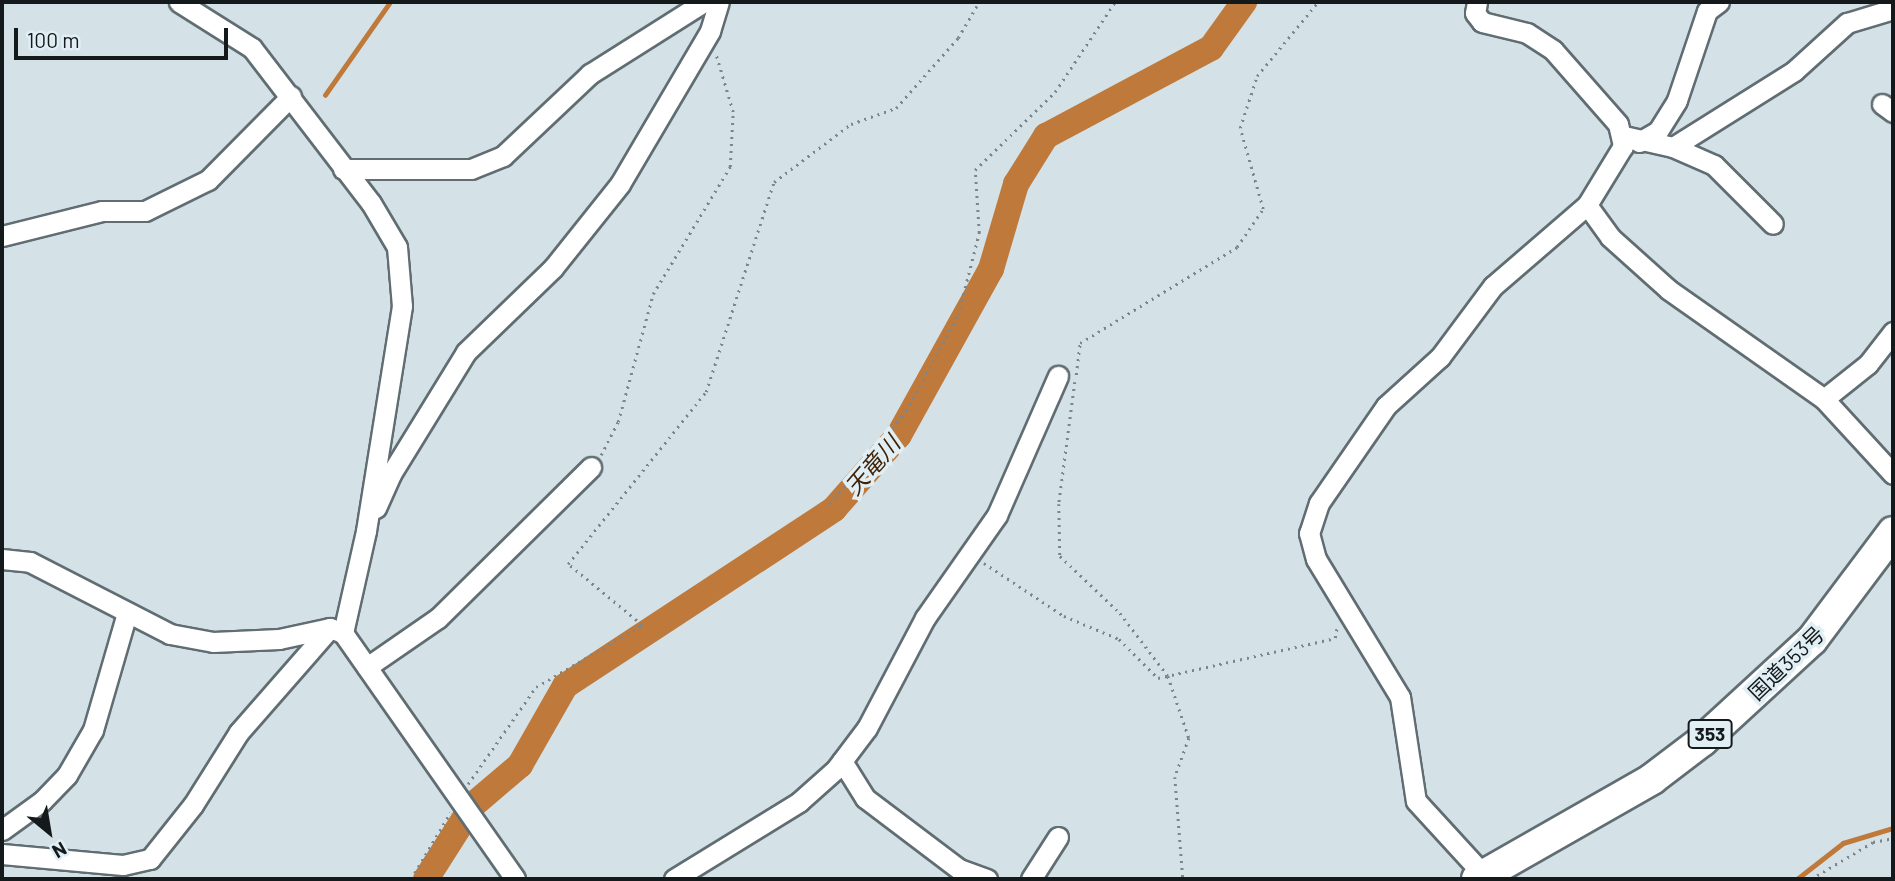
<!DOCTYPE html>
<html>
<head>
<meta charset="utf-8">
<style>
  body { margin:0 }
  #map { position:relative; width:1895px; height:881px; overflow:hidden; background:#d4e2e8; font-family:Barlow,"Noto Sans JP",sans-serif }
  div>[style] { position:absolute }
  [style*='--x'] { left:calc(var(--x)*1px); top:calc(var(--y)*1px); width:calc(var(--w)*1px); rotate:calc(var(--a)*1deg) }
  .stream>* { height:4.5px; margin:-2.25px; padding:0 2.25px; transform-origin:2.25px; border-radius:2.25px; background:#bf7a3b }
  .river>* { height:26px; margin:-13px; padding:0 13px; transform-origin:13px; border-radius:13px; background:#bf7a3b }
  .path>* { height:2.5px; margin-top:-1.25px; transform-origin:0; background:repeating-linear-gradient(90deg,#7c868a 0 2px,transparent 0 7px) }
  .roads { filter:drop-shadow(2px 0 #606d72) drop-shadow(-2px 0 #606d72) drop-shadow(0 2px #606d72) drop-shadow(0 -2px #606d72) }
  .minor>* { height:19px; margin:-9.5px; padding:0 9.5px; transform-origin:9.5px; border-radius:9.5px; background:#fff }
  .highway>* { height:30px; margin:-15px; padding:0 15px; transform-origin:15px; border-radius:15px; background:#fff }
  span { translate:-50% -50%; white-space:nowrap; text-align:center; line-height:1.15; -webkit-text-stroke:7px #e1eff5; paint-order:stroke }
  .shield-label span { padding:2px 5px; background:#e1eff5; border:2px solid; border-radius:5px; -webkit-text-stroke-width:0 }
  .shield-label { font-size:19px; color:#14191b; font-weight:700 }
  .street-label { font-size:21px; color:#14191b }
  .water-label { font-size:23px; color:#3f2307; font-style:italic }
  .frame { position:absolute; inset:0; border:4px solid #14191b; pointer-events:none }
  .north { position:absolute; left:14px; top:797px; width:70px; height:70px; -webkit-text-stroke:5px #e1eff5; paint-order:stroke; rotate:150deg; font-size:19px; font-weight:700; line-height:28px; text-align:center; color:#14191b }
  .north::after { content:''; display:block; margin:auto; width:24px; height:32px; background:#14191b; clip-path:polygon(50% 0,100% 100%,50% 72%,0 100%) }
  .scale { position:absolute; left:14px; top:28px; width:214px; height:32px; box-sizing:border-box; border:4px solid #14191b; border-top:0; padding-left:9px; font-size:21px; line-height:24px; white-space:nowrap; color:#14191b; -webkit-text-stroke:5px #e1eff5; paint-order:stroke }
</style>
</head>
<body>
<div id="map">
  <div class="stream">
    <div style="--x:325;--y:95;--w:113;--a:-55"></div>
    <div style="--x:1797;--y:879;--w:58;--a:-38"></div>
    <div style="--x:1843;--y:843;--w:52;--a:-16.7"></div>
  </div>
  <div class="river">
    <div style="--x:426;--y:879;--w:88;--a:-57.6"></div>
    <div style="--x:473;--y:805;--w:62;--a:-40.4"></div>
    <div style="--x:520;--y:765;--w:91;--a:-60.3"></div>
    <div style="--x:565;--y:686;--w:322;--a:-33.3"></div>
    <div style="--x:834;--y:509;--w:98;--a:-48.7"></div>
    <div style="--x:899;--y:435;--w:190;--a:-61"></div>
    <div style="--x:991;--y:269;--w:89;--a:-73.6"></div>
    <div style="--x:1016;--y:184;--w:57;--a:-58"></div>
    <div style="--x:1046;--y:136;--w:187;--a:-28.1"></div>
    <div style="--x:1211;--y:48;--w:57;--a:-54.3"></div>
  </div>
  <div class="path">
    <div style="--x:1076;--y:375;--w:32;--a:-83"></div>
    <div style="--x:1080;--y:343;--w:184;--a:-31.4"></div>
    <div style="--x:1237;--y:247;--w:46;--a:-55.6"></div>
    <div style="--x:1263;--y:209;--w:84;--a:-105.9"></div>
    <div style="--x:1240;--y:128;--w:55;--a:-71.9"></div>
    <div style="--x:1257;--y:76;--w:96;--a:-50.5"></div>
    <div style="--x:1075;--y:382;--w:123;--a:97.5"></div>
    <div style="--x:1059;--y:504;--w:52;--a:88.9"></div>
    <div style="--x:1060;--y:556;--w:83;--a:43.5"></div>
    <div style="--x:1120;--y:613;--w:79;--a:52.7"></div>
    <div style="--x:1168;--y:676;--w:65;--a:71.3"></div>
    <div style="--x:1189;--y:738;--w:41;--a:109.7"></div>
    <div style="--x:1175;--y:777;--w:102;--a:85.5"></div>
    <div style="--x:601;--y:455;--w:37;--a:-63"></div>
    <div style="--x:618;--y:422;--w:133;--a:-74.7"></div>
    <div style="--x:653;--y:294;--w:149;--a:-58.8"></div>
    <div style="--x:730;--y:167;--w:55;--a:-86.9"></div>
    <div style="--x:733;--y:112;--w:59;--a:-106.6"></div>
    <div style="--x:830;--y:504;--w:120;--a:-50.7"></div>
    <div style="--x:906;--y:411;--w:109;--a:-61.6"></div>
    <div style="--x:958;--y:315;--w:85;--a:-75.6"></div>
    <div style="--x:979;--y:233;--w:63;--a:-93.6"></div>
    <div style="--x:975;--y:170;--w:112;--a:-44.3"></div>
    <div style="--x:1055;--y:92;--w:108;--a:-56.3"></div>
    <div style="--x:984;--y:563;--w:96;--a:33.5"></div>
    <div style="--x:1064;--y:616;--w:60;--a:22.7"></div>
    <div style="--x:1119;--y:639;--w:55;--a:45"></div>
    <div style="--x:1158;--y:678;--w:181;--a:-12.7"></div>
    <div style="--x:1335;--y:638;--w:11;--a:-80"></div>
    <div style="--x:468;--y:784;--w:118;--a:-55"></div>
    <div style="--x:536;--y:687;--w:123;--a:-30.3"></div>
    <div style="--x:642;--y:625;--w:96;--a:-140.5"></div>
    <div style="--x:568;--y:564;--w:221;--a:-51.3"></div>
    <div style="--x:706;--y:392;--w:221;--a:-72.1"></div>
    <div style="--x:774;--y:182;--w:96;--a:-37"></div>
    <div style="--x:851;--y:124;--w:48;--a:-19.6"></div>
    <div style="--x:896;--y:108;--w:94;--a:-48.5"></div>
    <div style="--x:958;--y:38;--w:42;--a:-59.7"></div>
    <div style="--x:411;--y:879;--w:77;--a:-59.4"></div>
    <div style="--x:1811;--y:879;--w:72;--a:-30.8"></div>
    <div style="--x:1873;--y:842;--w:20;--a:-11"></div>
  </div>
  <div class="roads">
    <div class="minor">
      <div style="--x:179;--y:2;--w:86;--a:32.2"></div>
      <div style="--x:252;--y:48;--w:195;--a:52.5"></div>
      <div style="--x:371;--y:203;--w:51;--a:59.4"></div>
      <div style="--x:397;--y:247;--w:59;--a:85.2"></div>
      <div style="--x:402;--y:306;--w:228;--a:99.1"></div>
      <div style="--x:366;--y:531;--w:105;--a:102.7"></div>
      <div style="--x:1477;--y:2;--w:11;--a:100"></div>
      <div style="--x:1475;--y:13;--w:11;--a:52"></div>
      <div style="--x:1482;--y:22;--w:46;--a:13.7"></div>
      <div style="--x:1527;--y:33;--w:31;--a:33"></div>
      <div style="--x:1553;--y:50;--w:98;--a:48.7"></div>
      <div style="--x:1618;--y:124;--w:23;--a:77"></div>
      <div style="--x:1623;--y:146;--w:69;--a:121.4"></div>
      <div style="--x:1587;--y:205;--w:124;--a:139.2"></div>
      <div style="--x:1493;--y:286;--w:89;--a:126.7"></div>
      <div style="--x:1440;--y:357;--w:73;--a:137.8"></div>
      <div style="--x:1386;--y:406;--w:118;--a:124.6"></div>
      <div style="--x:1319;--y:503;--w:32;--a:108"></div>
      <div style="--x:1309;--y:533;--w:27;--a:75"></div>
      <div style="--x:1316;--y:559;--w:162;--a:58.7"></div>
      <div style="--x:1400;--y:697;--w:105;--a:81.3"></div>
      <div style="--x:1416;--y:801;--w:99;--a:47.5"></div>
      <div style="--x:1882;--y:104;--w:14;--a:36"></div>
      <div style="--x:1624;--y:136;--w:50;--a:12.7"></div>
      <div style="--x:1673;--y:147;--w:143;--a:-32.1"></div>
      <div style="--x:1794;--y:71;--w:72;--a:-42.2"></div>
      <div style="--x:1847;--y:23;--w:48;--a:-16.9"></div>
      <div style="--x:1639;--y:142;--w:22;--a:-30"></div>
      <div style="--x:1658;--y:131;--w:36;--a:-58"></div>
      <div style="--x:1677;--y:100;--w:94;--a:-71.4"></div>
      <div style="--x:1707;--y:11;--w:15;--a:-37"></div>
      <div style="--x:1673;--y:147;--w:45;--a:23.7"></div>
      <div style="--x:1714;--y:165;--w:83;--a:45"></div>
      <div style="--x:343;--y:169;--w:128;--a:0"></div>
      <div style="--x:471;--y:169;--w:35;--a:-22"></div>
      <div style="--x:503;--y:156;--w:120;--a:-43.3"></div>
      <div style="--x:590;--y:74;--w:135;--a:-32.3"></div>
      <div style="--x:1587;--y:205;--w:39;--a:54"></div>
      <div style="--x:1610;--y:237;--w:79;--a:41.9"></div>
      <div style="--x:1669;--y:290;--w:189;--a:35.1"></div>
      <div style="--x:1824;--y:399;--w:102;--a:47.4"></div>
      <div style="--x:2;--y:236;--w:103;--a:-14"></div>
      <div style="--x:102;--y:211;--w:43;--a:0"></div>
      <div style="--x:145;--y:211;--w:70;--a:-26.2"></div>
      <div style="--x:208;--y:180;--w:118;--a:-45.3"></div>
      <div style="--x:1824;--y:399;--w:56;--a:-38.5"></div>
      <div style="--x:1868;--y:364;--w:41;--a:-52"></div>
      <div style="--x:376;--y:508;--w:37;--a:-66"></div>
      <div style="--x:391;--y:474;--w:143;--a:-58.4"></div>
      <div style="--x:466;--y:352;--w:121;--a:-44"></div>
      <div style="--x:553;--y:268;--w:107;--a:-51.4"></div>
      <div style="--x:620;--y:184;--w:178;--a:-59.5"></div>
      <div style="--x:710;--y:31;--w:30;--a:-73"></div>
      <div style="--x:2;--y:559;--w:28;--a:6"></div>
      <div style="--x:30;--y:562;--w:157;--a:27.2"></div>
      <div style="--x:170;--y:634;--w:44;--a:10.5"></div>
      <div style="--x:213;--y:642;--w:66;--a:-2.6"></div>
      <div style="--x:279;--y:639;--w:52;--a:-12.2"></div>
      <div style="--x:330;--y:628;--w:14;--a:21"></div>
      <div style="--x:343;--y:633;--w:300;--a:55"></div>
      <div style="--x:367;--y:667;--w:86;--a:-34.6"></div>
      <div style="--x:438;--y:618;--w:215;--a:-44.6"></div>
      <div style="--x:842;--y:761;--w:44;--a:58.1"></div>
      <div style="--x:865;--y:798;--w:118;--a:37.1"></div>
      <div style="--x:959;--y:869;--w:30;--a:20"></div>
      <div style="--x:2;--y:830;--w:49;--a:-35.9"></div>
      <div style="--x:42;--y:801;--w:36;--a:-46"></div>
      <div style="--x:67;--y:775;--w:52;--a:-60"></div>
      <div style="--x:93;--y:730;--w:122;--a:-73.8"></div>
      <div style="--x:2;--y:854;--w:121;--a:5.2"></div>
      <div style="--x:123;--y:865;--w:28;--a:-13"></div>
      <div style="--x:150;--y:859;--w:69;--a:-51.5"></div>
      <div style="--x:193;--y:805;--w:86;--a:-57.8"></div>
      <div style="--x:239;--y:732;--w:138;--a:-48.8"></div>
      <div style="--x:674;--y:879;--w:147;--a:-31.6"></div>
      <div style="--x:799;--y:802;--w:50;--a:-41.7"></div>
      <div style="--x:836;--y:769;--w:51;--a:-52.9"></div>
      <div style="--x:867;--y:728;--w:124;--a:-62.2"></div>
      <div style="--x:925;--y:618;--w:126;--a:-55"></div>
      <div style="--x:997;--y:515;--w:152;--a:-66.3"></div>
      <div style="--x:1031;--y:879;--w:50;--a:-57.3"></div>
    </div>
    <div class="highway">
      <div style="--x:1477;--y:879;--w:202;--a:-29.7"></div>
      <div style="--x:1652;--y:779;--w:63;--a:-37.2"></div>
      <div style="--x:1702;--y:741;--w:149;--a:-42.6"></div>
      <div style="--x:1812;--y:640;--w:135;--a:-53.1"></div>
    </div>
  </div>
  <div class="shield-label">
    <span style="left:1710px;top:734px">353</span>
  </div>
  <div class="street-label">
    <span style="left:1786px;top:663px;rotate:-44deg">国道353号</span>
  </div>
  <div class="water-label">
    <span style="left:872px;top:465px;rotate:-49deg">天竜川</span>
  </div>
  <div class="frame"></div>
  <div class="north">N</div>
  <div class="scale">100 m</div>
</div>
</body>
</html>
